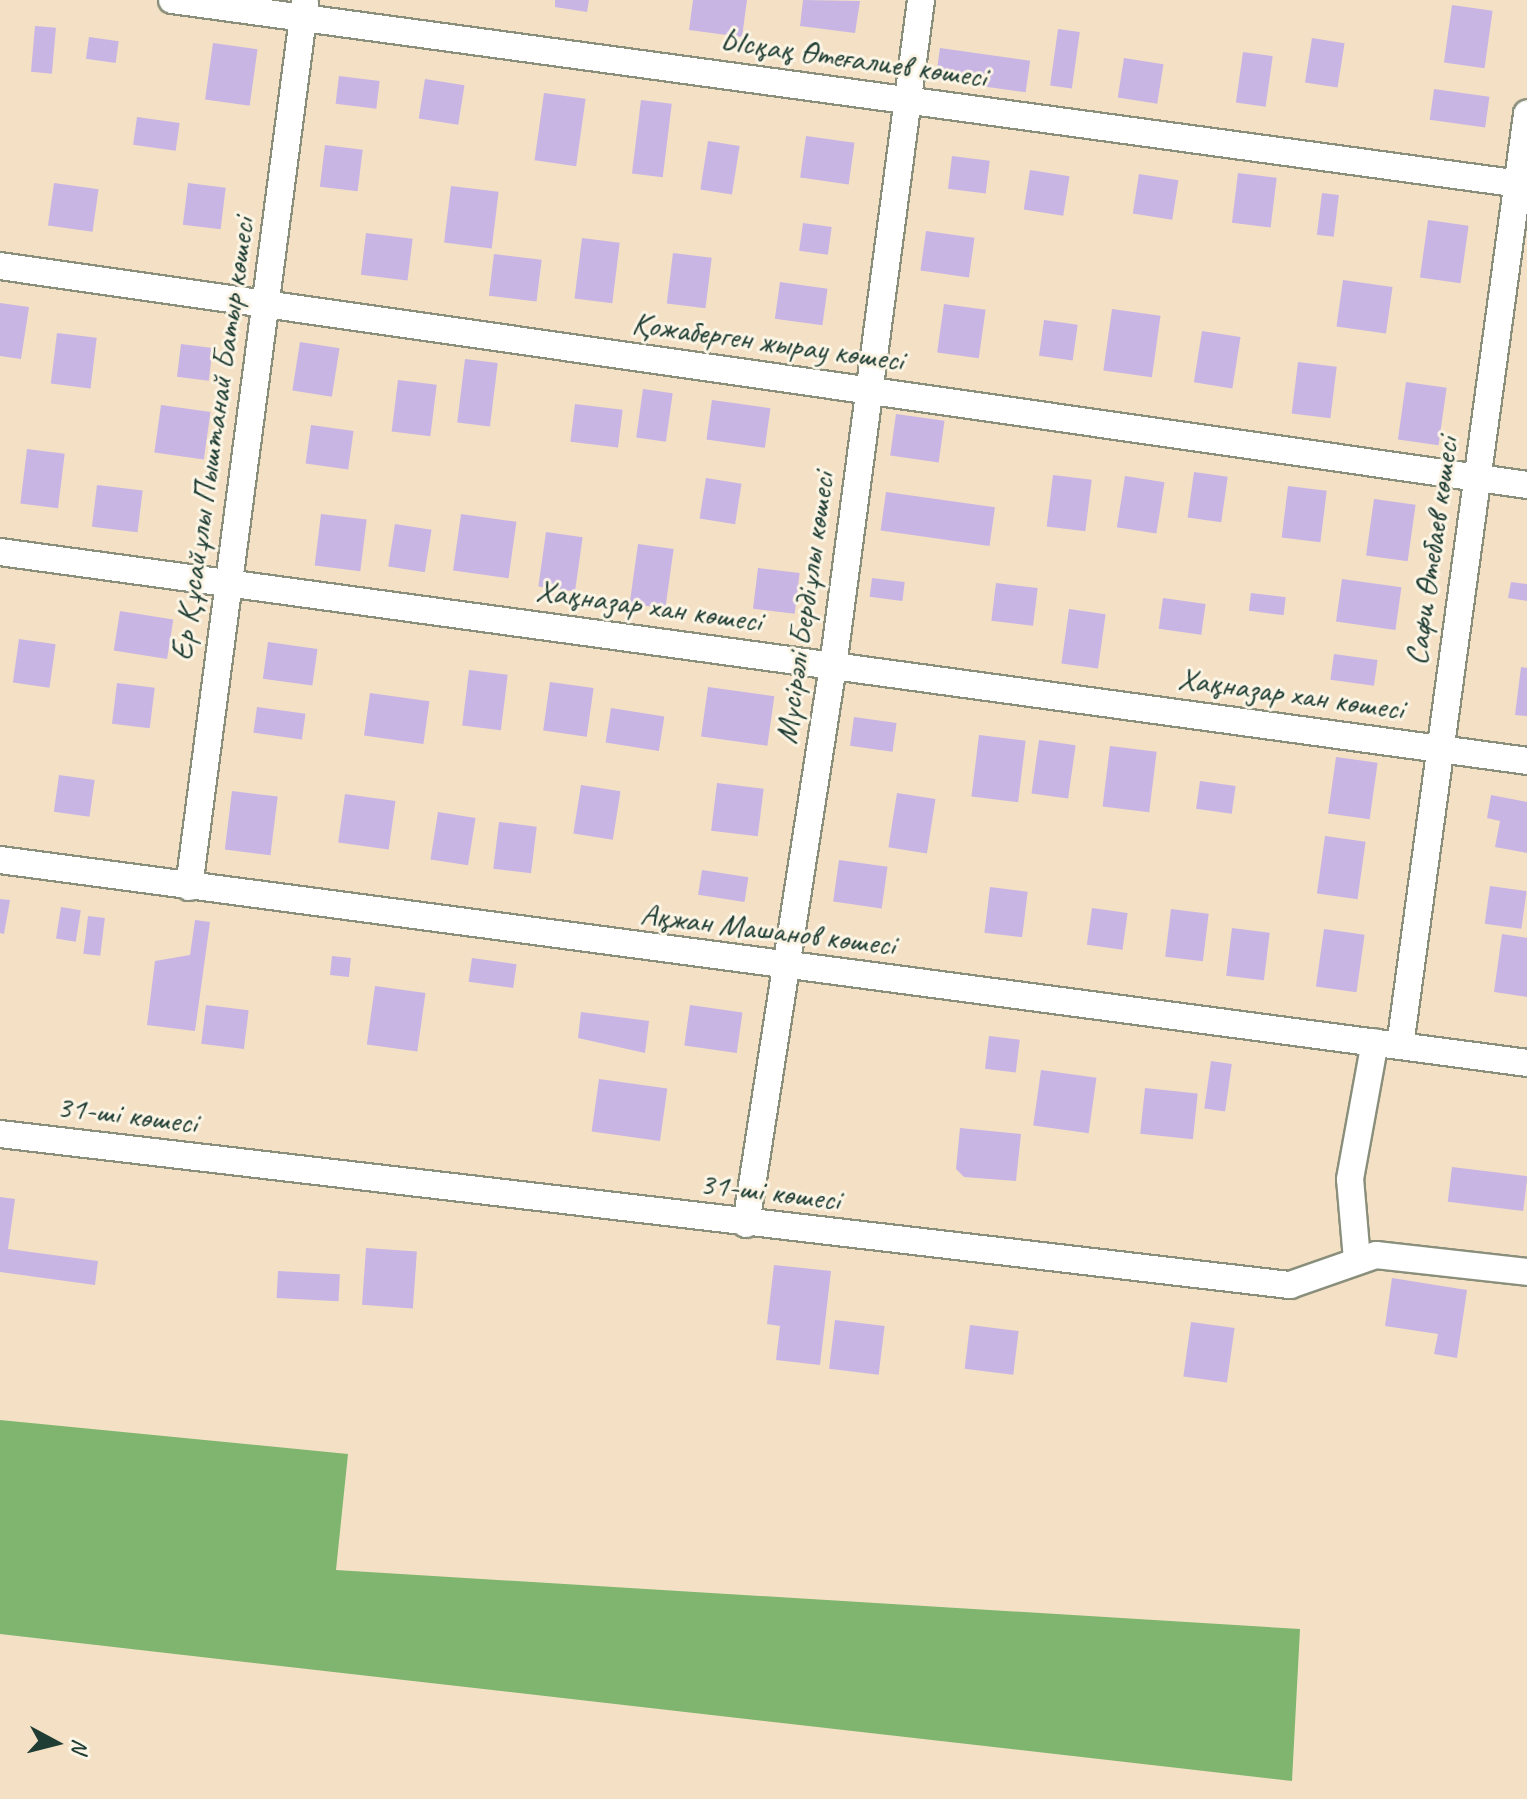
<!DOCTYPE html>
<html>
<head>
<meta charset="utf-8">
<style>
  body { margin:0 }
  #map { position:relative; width:1527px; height:1799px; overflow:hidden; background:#f4e1c5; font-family:Caveat,sans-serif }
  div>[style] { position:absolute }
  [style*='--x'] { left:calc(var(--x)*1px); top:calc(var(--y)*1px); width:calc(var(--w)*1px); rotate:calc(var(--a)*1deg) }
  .forest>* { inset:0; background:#80b570 }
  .building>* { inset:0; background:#c8b5e4; transform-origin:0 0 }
  .roads { filter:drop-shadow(2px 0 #8a8f7c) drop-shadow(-2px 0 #8a8f7c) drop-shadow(0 2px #8a8f7c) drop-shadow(0 -2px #8a8f7c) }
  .minor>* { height:26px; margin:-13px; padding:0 13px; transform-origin:13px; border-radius:13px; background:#fff }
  span { translate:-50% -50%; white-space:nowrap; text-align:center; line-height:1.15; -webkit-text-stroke:6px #fcf5e5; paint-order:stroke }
  .street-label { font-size:32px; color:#1f3d34 }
  .north { position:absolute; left:16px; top:1703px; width:80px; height:80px; -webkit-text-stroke:6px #fcf5e5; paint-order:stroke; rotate:97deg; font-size:22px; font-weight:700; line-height:32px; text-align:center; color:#1f3d34 }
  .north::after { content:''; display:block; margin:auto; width:28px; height:36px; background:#1f3d34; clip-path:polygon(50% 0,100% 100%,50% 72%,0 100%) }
</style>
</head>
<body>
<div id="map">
  <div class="forest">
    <div style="clip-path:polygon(0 1420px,348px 1454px,336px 1570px,1300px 1629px,1292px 1781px,0 1634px)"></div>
  </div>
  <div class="building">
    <div style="clip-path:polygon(555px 0,589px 0,587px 12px,555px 7px)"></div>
    <div style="clip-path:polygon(693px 0,747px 0,742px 37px,689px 30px)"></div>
    <div style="clip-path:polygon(803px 0,860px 1px,855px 33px,800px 26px)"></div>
    <div style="left:1452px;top:5px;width:41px;height:58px;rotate:8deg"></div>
    <div style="left:35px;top:26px;width:21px;height:46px;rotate:5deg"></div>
    <div style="left:1058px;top:29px;width:22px;height:57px;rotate:8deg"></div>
    <div style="left:89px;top:37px;width:30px;height:22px;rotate:8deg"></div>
    <div style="left:1312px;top:38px;width:33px;height:45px;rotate:9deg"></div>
    <div style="left:213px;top:43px;width:45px;height:57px;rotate:8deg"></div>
    <div style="left:940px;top:48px;width:91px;height:32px;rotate:8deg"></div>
    <div style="left:1243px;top:52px;width:30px;height:51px;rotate:8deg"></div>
    <div style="left:1124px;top:58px;width:40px;height:40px;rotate:9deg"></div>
    <div style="left:339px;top:76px;width:41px;height:28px;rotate:7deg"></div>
    <div style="left:425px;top:79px;width:40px;height:40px;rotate:9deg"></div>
    <div style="left:1434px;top:89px;width:56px;height:31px;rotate:8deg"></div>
    <div style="left:544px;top:93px;width:42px;height:68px;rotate:8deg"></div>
    <div style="left:641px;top:100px;width:31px;height:74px;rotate:7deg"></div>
    <div style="left:137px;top:117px;width:43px;height:28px;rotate:8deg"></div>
    <div style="left:806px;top:136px;width:49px;height:42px;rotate:8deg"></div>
    <div style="left:708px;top:141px;width:32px;height:49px;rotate:9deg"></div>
    <div style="left:325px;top:145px;width:38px;height:42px;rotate:7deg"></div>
    <div style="left:952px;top:156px;width:38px;height:33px;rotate:7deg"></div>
    <div style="left:1030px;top:170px;width:40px;height:40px;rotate:9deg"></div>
    <div style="left:1238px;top:173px;width:39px;height:50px;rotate:7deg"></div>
    <div style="left:1139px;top:174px;width:40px;height:40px;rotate:9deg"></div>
    <div style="left:54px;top:183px;width:45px;height:43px;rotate:8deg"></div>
    <div style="left:188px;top:183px;width:38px;height:42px;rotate:7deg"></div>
    <div style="left:451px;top:186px;width:48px;height:57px;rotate:7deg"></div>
    <div style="left:1322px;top:193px;width:17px;height:42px;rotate:7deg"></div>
    <div style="left:1428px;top:220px;width:41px;height:58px;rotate:8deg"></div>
    <div style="left:803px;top:223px;width:29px;height:28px;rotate:8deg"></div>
    <div style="left:926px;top:231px;width:49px;height:40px;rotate:8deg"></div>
    <div style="left:366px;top:233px;width:47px;height:42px;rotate:7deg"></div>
    <div style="left:582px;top:238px;width:38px;height:61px;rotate:7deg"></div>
    <div style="left:673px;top:253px;width:39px;height:51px;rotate:7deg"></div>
    <div style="left:494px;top:254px;width:48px;height:42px;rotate:7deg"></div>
    <div style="left:1343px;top:280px;width:50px;height:47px;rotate:8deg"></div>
    <div style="left:780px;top:282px;width:48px;height:37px;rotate:8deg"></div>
    <div style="clip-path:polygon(0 303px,29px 307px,21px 359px,0 356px)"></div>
    <div style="left:944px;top:304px;width:42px;height:49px;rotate:8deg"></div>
    <div style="left:1112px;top:309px;width:49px;height:62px;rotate:8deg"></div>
    <div style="left:1044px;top:320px;width:34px;height:36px;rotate:8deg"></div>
    <div style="left:1202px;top:331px;width:39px;height:52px;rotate:9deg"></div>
    <div style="left:57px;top:333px;width:40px;height:51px;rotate:7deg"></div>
    <div style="left:300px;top:342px;width:40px;height:49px;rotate:9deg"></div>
    <div style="left:181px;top:344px;width:32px;height:33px;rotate:7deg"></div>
    <div style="left:465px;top:359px;width:33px;height:64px;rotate:7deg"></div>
    <div style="left:1298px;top:362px;width:39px;height:52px;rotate:7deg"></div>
    <div style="left:398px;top:380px;width:39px;height:52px;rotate:7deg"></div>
    <div style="left:1406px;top:382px;width:41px;height:58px;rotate:8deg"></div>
    <div style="left:643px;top:389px;width:30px;height:49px;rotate:8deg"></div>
    <div style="left:712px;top:400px;width:59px;height:40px;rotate:8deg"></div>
    <div style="left:575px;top:404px;width:48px;height:38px;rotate:7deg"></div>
    <div style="left:161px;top:405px;width:50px;height:48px;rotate:8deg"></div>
    <div style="left:896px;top:414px;width:49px;height:42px;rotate:8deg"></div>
    <div style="left:311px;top:425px;width:43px;height:39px;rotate:8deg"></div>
    <div style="left:27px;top:449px;width:38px;height:55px;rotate:7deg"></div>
    <div style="left:1194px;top:472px;width:34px;height:46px;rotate:8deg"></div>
    <div style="left:1053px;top:475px;width:39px;height:52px;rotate:7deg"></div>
    <div style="left:1125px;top:476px;width:40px;height:52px;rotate:9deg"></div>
    <div style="left:706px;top:478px;width:36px;height:41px;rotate:9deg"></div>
    <div style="left:97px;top:485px;width:46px;height:42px;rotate:7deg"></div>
    <div style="left:1288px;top:486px;width:39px;height:52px;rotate:7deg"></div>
    <div style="left:886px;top:492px;width:110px;height:39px;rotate:8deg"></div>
    <div style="left:1374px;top:499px;width:42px;height:57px;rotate:8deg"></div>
    <div style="left:321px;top:514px;width:46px;height:52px;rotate:7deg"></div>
    <div style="left:461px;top:514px;width:56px;height:57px;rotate:8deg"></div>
    <div style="left:395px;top:524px;width:37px;height:43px;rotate:9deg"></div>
    <div style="left:546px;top:532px;width:37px;height:55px;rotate:8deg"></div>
    <div style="left:638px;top:544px;width:36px;height:60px;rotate:8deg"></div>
    <div style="left:758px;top:568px;width:42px;height:41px;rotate:7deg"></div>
    <div style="left:872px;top:578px;width:33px;height:19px;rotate:7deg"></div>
    <div style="left:1342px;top:579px;width:60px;height:43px;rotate:8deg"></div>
    <div style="clip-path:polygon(1511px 582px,1527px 584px,1527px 601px,1508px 598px)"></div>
    <div style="left:996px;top:583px;width:42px;height:38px;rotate:7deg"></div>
    <div style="left:1251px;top:593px;width:35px;height:18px;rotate:7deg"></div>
    <div style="left:1163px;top:598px;width:43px;height:31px;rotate:8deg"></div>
    <div style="left:1069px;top:609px;width:37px;height:55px;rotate:8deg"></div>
    <div style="left:120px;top:611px;width:54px;height:40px;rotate:9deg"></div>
    <div style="left:19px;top:639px;width:37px;height:44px;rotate:8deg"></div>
    <div style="left:268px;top:642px;width:50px;height:37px;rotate:8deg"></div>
    <div style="left:1334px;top:654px;width:44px;height:26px;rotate:8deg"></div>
    <div style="clip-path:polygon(1521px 667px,1527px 668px,1527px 716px,1515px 715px)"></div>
    <div style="left:469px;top:670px;width:39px;height:56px;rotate:7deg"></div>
    <div style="left:550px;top:682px;width:44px;height:49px;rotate:8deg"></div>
    <div style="left:117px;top:683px;width:38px;height:41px;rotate:7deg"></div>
    <div style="left:708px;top:687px;width:67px;height:50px;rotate:8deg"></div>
    <div style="left:370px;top:693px;width:60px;height:43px;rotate:8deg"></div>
    <div style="left:257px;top:707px;width:49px;height:26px;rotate:8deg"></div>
    <div style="left:611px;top:708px;width:54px;height:35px;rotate:9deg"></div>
    <div style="left:854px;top:717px;width:43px;height:29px;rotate:8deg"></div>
    <div style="left:979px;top:735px;width:47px;height:62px;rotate:7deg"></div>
    <div style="left:1039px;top:740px;width:37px;height:54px;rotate:8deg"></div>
    <div style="left:1110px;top:746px;width:47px;height:61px;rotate:7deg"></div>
    <div style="left:1336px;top:757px;width:42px;height:57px;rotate:8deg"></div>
    <div style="left:59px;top:775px;width:36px;height:37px;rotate:8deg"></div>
    <div style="left:1200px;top:781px;width:36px;height:28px;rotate:8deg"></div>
    <div style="left:717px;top:783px;width:47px;height:48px;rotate:7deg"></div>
    <div style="left:581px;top:785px;width:40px;height:49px;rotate:9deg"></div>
    <div style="left:232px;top:791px;width:46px;height:59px;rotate:7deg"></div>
    <div style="left:897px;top:793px;width:39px;height:55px;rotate:9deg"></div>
    <div style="left:345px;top:794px;width:51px;height:49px;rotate:8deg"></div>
    <div style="clip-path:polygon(1491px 795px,1527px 802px,1527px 853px,1495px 847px,1500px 821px,1487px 818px)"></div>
    <div style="left:438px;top:812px;width:38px;height:48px;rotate:9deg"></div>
    <div style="left:499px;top:822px;width:38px;height:47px;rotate:7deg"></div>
    <div style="left:1325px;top:836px;width:41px;height:58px;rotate:8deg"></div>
    <div style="left:839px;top:860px;width:49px;height:42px;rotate:8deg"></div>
    <div style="left:702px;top:870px;width:47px;height:25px;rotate:9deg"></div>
    <div style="left:1490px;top:886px;width:37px;height:38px;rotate:8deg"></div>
    <div style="left:990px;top:887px;width:38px;height:46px;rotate:7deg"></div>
    <div style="clip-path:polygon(0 899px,10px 900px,4px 934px,0 933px)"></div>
    <div style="left:61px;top:907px;width:20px;height:32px;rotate:9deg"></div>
    <div style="left:1092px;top:908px;width:36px;height:37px;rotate:8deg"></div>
    <div style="left:1171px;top:909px;width:38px;height:48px;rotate:7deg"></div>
    <div style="left:88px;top:916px;width:17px;height:38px;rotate:7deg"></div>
    <div style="clip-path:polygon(195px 920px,210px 922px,195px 1031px,147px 1025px,155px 961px,190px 955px)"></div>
    <div style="left:1232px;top:928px;width:38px;height:48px;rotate:7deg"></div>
    <div style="left:1324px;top:929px;width:41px;height:58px;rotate:8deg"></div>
    <div style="clip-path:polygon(1502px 934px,1527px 938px,1527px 997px,1494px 992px)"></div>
    <div style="left:332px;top:956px;width:19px;height:19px;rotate:6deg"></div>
    <div style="left:472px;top:958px;width:45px;height:24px;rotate:8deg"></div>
    <div style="left:375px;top:986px;width:51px;height:59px;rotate:8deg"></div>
    <div style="left:206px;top:1005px;width:43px;height:39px;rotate:7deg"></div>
    <div style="left:690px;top:1005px;width:53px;height:41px;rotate:8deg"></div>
    <div style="clip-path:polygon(581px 1012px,649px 1021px,645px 1053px,578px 1038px)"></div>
    <div style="left:989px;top:1036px;width:31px;height:33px;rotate:7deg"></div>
    <div style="left:1211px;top:1061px;width:21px;height:48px;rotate:8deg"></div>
    <div style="left:1041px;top:1070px;width:56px;height:56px;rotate:8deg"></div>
    <div style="left:599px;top:1079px;width:69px;height:53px;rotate:8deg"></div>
    <div style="left:1145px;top:1088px;width:53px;height:46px;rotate:6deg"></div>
    <div style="clip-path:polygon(960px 1128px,1021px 1134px,1016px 1181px,964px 1177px,956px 1169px)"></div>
    <div style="left:1452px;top:1167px;width:76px;height:35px;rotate:7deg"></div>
    <div style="clip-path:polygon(0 1197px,15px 1199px,8px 1249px,98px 1261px,95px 1285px,0 1272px)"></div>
    <div style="left:366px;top:1248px;width:51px;height:57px;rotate:4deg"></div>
    <div style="clip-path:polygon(774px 1265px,831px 1271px,820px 1365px,776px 1360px,780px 1326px,767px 1324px)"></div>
    <div style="left:278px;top:1271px;width:62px;height:27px;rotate:3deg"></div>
    <div style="clip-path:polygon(1392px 1278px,1467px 1290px,1457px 1358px,1434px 1354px,1438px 1334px,1385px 1326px)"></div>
    <div style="left:835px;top:1320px;width:50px;height:49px;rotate:7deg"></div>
    <div style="left:1191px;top:1322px;width:44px;height:55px;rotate:8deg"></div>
    <div style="left:970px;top:1325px;width:49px;height:44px;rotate:7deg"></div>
  </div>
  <div class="roads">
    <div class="minor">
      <div style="--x:172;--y:0;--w:1368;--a:7.77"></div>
      <div style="--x:0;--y:266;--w:1543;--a:8.16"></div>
      <div style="--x:0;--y:552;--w:1541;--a:7.79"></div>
      <div style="--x:0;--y:860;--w:1540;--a:7.57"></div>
      <div style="--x:189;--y:887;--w:893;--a:-82.53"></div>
      <div style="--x:1400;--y:1046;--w:941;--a:-82.24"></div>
      <div style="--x:0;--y:1134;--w:1299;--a:6.68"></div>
      <div style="--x:1290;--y:1285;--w:91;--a:-19.2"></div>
      <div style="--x:1376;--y:1255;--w:152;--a:6.4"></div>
      <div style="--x:746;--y:1224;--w:565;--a:-81.14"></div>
      <div style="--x:833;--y:666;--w:672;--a:-82.47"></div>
      <div style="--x:1357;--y:1260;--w:81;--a:-94.9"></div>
      <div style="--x:1350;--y:1179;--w:139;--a:-79.7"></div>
    </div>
  </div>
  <div class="street-label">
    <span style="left:854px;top:59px;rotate:8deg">Ысқақ Өтеғалиев көшесі</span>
    <span style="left:768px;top:342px;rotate:8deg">Қожаберген жырау көшесі</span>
    <span style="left:213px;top:439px;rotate:-82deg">Ер Құсайұлы Пыштанай Батыр көшесі</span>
    <span style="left:1432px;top:551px;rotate:-82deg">Сафи Өтебаев көшесі</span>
    <span style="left:649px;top:606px;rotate:8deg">Хақназар хан көшесі</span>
    <span style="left:805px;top:608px;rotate:-82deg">Мүсірәлі Бердіұлы көшесі</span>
    <span style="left:1291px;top:694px;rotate:8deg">Хақназар хан көшесі</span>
    <span style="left:768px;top:930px;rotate:7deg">Ақжан Машанов көшесі</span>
    <span style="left:127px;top:1115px;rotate:7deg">31-ші көшесі</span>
    <span style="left:770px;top:1192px;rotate:7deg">31-ші көшесі</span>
  </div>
  <div class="north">N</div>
</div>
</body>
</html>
